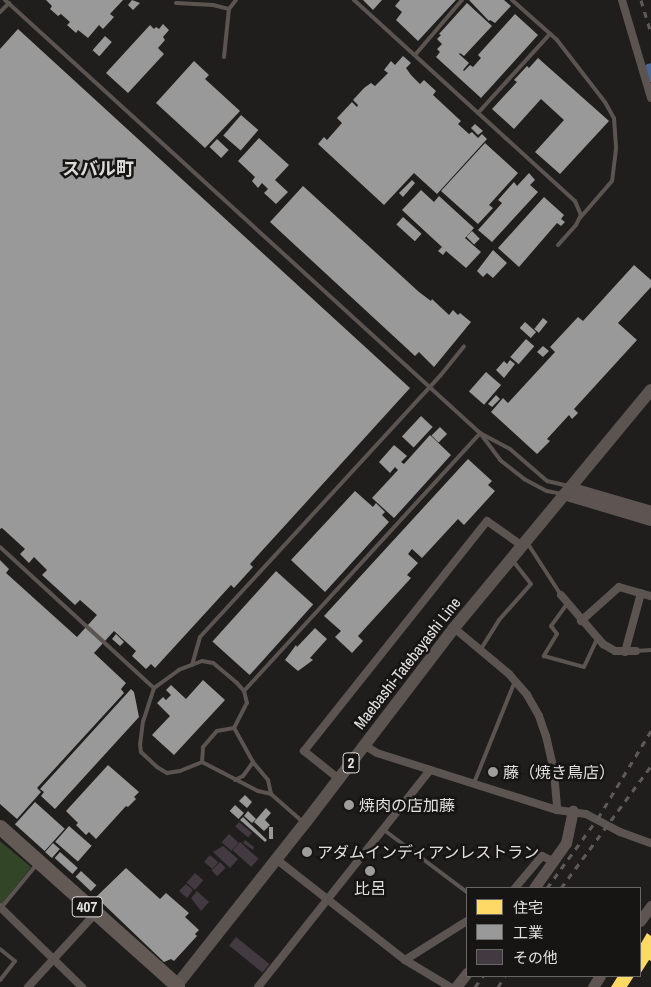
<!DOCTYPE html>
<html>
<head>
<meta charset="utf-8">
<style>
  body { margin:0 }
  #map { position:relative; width:651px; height:987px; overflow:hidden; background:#1f1e1d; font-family:"Archivo Narrow","Noto Sans JP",sans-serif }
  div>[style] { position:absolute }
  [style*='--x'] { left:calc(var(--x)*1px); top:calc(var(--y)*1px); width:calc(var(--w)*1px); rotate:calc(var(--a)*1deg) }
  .green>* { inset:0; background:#334527 }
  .homes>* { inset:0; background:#ffd966 }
  .industry>* { inset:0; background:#999; transform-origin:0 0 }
  .river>* { height:18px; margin:-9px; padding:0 9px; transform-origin:9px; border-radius:9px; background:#496692 }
  .building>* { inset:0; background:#433a41; transform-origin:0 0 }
  .lane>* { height:4px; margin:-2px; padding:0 2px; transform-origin:2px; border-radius:2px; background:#5b5450 }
  .street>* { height:8px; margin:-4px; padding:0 4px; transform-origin:4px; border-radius:4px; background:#5b5450 }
  .secondary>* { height:11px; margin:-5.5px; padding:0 5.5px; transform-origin:5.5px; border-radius:5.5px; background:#5e5552 }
  .primary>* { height:12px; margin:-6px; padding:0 6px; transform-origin:6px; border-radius:6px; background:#5c5450 }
  .highway>* { height:15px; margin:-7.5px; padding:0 7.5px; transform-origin:7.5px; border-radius:7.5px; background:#635a56 }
  .rail>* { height:3px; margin-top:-1.5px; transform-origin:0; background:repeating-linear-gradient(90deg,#5e5a58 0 6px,transparent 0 12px) }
  .dots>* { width:14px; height:14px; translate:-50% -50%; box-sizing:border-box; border:2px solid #171513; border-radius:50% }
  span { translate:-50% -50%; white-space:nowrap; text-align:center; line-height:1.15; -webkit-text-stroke:5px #171513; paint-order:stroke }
  .shield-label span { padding:1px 4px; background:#171513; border:1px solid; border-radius:4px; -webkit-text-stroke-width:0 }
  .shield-label { font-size:15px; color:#e2e1df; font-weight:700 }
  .street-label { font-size:16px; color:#e2e1df }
  .poi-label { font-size:16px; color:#e2e1df }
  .left { translate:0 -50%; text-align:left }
  .neighbourhood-label { font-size:18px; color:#dddbd7; font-weight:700 }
  .legend { position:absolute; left:466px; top:887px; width:175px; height:90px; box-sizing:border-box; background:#171513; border:1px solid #686765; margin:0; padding:6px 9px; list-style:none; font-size:15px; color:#e2e1df }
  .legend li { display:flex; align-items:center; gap:10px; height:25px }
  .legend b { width:25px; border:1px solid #686765 }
</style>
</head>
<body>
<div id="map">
  <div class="green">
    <div style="clip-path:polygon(0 841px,31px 867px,2px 904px,0 902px)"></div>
  </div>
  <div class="homes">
    <div style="clip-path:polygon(647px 933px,651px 936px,651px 961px,649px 960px,640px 974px,640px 945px)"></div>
    <div style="clip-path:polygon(618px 976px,634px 976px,627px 987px,611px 987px)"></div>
  </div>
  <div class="industry">
    <div style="clip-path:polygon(46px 0,123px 0,110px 14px,114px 17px,103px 29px,99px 25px,88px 38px,78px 30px,76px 33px,67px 25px,70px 22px,61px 14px,58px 16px,50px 9px,52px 6px)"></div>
    <div style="clip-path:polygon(132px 0,140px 3px,133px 10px,128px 5px)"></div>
    <div style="clip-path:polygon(363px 0,382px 0,373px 10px)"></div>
    <div style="clip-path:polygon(400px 0,456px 0,418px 41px,396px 20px,402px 12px,395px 6px)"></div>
    <div style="clip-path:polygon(469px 0,504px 0,511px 6px,495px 23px,490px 20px,489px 21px)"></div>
    <div style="clip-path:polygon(467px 3px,492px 26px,464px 56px,460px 53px,459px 54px,469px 63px,463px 70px,464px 71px,470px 65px,473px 67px,481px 58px,478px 55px,515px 14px,538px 35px,481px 98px,436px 57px,440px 52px,437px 49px,442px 44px,437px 39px,441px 35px,439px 34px)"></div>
    <div style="clip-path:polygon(163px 24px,169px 30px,163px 37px,165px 40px,158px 48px,164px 54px,128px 93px,106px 73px,150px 25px,154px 29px,156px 27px,159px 29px)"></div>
    <div style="clip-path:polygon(18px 29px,410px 388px,250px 564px,253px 567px,234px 588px,231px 585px,155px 668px,151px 664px,146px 669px,132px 656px,136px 651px,114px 631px,94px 653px,126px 683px,121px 689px,124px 693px,37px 788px,41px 792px,17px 819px,0 804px,0 560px,9px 569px,6px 573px,77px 637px,97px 615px,80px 600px,75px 605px,42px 575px,47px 570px,34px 557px,29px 563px,20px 554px,25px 549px,2px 528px,0 529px,0 49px)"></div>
    <div style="left:105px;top:36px;width:9px;height:19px;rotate:41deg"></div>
    <div style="clip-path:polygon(403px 56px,411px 63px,406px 68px,411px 75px,420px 84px,424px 80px,436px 91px,433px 95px,461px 121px,458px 124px,469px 134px,472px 132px,478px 138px,482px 134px,487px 139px,437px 194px,414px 173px,384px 205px,318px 144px,324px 137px,327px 140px,342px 123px,337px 118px,352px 102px,357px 107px,358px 105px,353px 100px,364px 88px,371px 83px,375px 86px,388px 73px,384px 70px,391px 61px,395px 65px)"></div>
    <div style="clip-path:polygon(538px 58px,609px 121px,560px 174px,535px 152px,564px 120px,541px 99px,514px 129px,492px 109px,517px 82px,514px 80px,527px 66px,529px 68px)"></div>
    <div style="clip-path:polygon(194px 61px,209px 75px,205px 79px,240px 111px,205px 148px,156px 103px)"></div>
    <div style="left:241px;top:115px;width:23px;height:27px;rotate:41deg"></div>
    <div style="clip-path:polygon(475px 124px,483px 131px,478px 135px,471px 128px)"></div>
    <div style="clip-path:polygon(259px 138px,289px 165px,275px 180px,288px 192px,276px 204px,264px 193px,268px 189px,262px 183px,258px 188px,252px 181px,255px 177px,238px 161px)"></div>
    <div style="left:217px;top:139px;width:16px;height:11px;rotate:43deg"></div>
    <div style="clip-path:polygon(485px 143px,518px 173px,489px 205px,493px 208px,478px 224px,441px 191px)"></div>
    <div style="clip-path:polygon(529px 173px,535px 180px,530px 185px,538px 192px,492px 242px,478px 230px,502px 203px,498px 200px,514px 182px,517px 186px)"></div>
    <div style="clip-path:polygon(412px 180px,415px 183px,403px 197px,399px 193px)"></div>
    <div style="clip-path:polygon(303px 186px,419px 292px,431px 301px,432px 299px,449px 315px,453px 310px,458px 315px,460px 313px,471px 322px,434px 367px,419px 352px,415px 356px,270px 222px)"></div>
    <div style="clip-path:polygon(421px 190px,434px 202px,439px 196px,474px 228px,465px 238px,481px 252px,466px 268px,446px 251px,443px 255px,438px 251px,442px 247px,402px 210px)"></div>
    <div style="clip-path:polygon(544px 197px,564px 215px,561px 219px,565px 222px,561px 226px,557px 223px,519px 267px,498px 248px)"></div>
    <div style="left:403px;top:217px;width:25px;height:10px;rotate:42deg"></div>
    <div style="left:472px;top:231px;width:11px;height:8px;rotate:45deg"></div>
    <div style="clip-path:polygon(493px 250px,507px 263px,493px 278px,487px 273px,483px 277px,477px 271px)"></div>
    <div style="clip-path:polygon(634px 265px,651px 280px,651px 287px,618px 323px,637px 340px,574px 409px,578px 413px,572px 419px,569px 415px,547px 439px,550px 441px,537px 454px,491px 412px,503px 398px,508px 403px,555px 352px,550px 347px,578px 317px,583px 321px)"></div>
    <div style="left:543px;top:318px;width:6px;height:14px;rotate:39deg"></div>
    <div style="left:525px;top:322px;width:15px;height:8px;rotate:42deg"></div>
    <div style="left:526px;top:339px;width:11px;height:24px;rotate:41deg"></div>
    <div style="clip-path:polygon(543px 346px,549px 351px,543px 357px,537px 352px)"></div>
    <div style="clip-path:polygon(510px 360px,515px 364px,504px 378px,496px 370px,504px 361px,507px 364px)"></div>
    <div style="left:486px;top:372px;width:20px;height:26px;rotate:41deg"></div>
    <div style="clip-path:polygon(496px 395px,500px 399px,492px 407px,488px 404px)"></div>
    <div style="left:421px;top:416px;width:16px;height:28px;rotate:43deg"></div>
    <div style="left:440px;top:427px;width:10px;height:12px;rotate:45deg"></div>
    <div style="clip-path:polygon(430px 435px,451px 455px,394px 518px,372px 498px,398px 470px,395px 467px,390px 473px,379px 462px,394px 445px,407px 456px,401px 462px,404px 464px)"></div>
    <div style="clip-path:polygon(468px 459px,492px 481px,488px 485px,495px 491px,464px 525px,458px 519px,422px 558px,412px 549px,408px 554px,418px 563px,407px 575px,411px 578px,358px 636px,363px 641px,352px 653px,335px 637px,341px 631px,324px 616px)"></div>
    <div style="clip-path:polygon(355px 491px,373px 507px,376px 503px,385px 512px,382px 515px,389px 522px,325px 592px,291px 560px)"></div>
    <div style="left:276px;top:571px;width:50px;height:95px;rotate:42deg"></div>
    <div style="clip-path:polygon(315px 628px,327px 639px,310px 658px,313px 660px,298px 671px,285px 660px,296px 645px,297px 647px)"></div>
    <div style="clip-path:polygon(116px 634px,124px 642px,120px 646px,112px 639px)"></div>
    <div style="clip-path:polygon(203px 680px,225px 700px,174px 755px,152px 735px,170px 716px,157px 703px,163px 697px,166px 700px,171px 695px,166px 690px,171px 685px,186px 699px)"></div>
    <div style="clip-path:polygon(131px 689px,134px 692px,139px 717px,55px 809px,41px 796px,44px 792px,40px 789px)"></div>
    <div style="clip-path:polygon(108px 765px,139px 792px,134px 797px,136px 799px,128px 807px,126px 806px,96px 839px,89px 832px,86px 835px,76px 825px,78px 823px,66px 811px)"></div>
    <div style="clip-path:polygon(245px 795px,252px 802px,247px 808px,239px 801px)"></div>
    <div style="left:35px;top:802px;width:40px;height:30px;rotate:42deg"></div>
    <div style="left:235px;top:805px;width:12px;height:8px;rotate:42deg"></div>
    <div style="clip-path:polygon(266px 808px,271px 813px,265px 820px,270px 825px,264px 831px,254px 822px)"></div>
    <div style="clip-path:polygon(248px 811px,256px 819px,252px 823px,244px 816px)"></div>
    <div style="clip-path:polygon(243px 817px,267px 840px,265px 842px,240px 820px)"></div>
    <div style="left:69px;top:826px;width:30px;height:21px;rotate:41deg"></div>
    <div style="left:269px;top:827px;width:4px;height:12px"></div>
    <div style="left:53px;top:843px;width:9px;height:12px;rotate:41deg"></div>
    <div style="left:60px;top:852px;width:24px;height:8px;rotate:42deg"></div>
    <div style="clip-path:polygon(126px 868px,160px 899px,166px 893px,189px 913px,185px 917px,199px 930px,195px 934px,197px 936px,174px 961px,171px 959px,164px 962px,96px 897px)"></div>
    <div style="left:81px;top:871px;width:21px;height:8px;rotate:43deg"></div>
  </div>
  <div class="river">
    <div style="--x:650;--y:73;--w:1;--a:-45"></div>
  </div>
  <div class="building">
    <div style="left:239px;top:822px;width:17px;height:6px;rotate:40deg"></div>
    <div style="left:229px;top:834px;width:13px;height:11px;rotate:42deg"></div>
    <div style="clip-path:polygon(245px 840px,254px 847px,253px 850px,243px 843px)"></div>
    <div style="left:240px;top:842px;width:25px;height:11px;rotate:42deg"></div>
    <div style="clip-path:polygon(223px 846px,238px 859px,230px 868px,213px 852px)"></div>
    <div style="left:210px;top:855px;width:11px;height:9px;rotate:41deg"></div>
    <div style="left:220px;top:862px;width:8px;height:12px;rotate:45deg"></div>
    <div style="left:195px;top:873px;width:11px;height:13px;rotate:41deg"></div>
    <div style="clip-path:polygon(186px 884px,193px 890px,187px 898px,179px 891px)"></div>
    <div style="clip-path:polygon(197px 891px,209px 902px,201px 911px,191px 898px)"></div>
    <div style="left:236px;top:937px;width:43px;height:11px;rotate:39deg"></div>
  </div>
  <div class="lane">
    <div style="--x:5;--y:0;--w:643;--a:42.35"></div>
    <div style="--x:480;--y:433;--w:34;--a:28"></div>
    <div style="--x:510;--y:449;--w:49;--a:40.9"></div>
    <div style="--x:547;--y:481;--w:22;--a:13"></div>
    <div style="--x:354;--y:0;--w:299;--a:42.3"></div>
    <div style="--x:575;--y:201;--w:15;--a:67"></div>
    <div style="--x:581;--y:215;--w:11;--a:117"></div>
    <div style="--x:576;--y:225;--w:27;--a:132"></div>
    <div style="--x:512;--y:0;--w:60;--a:41.6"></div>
    <div style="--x:557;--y:40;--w:78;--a:52.3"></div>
    <div style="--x:605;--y:102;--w:18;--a:61"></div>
    <div style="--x:614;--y:118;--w:31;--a:86"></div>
    <div style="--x:616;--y:149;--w:32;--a:97"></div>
    <div style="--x:612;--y:181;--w:49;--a:130.9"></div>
    <div style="--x:176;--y:3;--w:37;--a:3"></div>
    <div style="--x:213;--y:5;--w:16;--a:14"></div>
    <div style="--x:0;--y:12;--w:13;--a:-45"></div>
    <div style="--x:415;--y:55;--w:72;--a:-49.5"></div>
    <div style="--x:224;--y:57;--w:48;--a:-84.1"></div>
    <div style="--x:229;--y:9;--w:11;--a:-52"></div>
    <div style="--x:478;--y:113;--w:107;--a:-47.7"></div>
    <div style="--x:528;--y:544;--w:61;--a:57.1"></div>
    <div style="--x:0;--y:547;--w:209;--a:42.5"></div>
    <div style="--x:567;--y:604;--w:27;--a:126"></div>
    <div style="--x:551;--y:626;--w:10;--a:53"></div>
    <div style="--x:557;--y:634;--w:26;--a:121"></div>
    <div style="--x:544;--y:656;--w:41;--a:15.4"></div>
    <div style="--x:584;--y:667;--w:31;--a:-65"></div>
    <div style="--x:481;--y:649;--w:34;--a:-58"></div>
    <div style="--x:499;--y:620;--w:48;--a:-48.4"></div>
    <div style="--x:531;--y:584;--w:31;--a:-128"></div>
    <div style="--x:636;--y:651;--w:15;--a:-4"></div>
    <div style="--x:192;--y:665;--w:29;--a:-74"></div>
    <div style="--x:200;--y:637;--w:355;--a:-47.4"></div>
    <div style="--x:440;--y:376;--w:38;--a:-51"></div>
    <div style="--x:244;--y:691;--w:350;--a:-47.5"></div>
    <div style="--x:480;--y:433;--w:34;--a:53"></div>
    <div style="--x:500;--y:460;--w:31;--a:38"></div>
    <div style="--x:524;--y:479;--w:26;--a:28"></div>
    <div style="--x:547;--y:491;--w:15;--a:11"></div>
    <div style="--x:202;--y:762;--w:15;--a:-86"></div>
    <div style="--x:203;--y:747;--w:21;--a:-49"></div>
    <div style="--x:217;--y:731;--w:17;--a:-10"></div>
    <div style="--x:235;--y:780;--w:9;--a:-27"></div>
    <div style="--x:243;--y:776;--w:17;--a:-54"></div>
    <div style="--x:474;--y:783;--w:110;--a:-68.1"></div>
    <div style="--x:271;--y:794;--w:14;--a:-102"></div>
    <div style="--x:268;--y:780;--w:23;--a:-130"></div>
    <div style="--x:253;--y:762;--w:39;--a:-119"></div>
    <div style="--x:234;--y:728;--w:28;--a:-63"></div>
    <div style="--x:247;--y:703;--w:12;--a:-104"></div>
    <div style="--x:244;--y:691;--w:11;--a:-131"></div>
    <div style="--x:237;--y:683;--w:31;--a:-140"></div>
    <div style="--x:213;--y:663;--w:11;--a:-170"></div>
    <div style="--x:202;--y:661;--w:25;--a:159"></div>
    <div style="--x:179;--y:670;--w:31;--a:144"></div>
    <div style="--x:154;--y:688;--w:35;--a:108"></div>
    <div style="--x:143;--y:721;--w:23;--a:97"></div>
    <div style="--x:140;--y:744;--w:8;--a:83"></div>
    <div style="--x:141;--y:752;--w:22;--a:43"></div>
    <div style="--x:157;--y:767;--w:12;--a:31"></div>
    <div style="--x:167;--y:773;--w:13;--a:-9"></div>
    <div style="--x:180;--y:771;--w:24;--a:-22"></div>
    <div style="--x:202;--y:762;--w:63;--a:27.4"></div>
    <div style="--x:258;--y:791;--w:13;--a:13"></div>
    <div style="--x:271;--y:794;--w:44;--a:41.3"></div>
    <div style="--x:384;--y:830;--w:104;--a:36.8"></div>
    <div style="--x:1;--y:908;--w:57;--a:-50.7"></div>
    <div style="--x:0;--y:949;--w:19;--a:39"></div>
    <div style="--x:15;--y:961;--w:24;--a:128"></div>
  </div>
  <div class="street">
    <div style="--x:622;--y:0;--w:102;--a:73.5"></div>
    <div style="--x:561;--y:595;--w:65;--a:49.4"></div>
    <div style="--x:603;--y:644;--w:14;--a:30"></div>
    <div style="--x:615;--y:651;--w:21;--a:0"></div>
    <div style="--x:581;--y:621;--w:51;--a:-41.8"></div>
    <div style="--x:619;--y:587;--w:33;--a:16"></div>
    <div style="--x:454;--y:628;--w:72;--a:39.9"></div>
    <div style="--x:509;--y:674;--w:28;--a:49"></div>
    <div style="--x:527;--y:695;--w:24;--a:60"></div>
    <div style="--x:539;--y:716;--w:21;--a:71"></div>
    <div style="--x:546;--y:736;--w:37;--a:77"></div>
    <div style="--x:554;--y:772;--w:38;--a:85"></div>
    <div style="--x:625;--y:652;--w:61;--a:-74.8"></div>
    <div style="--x:364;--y:745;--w:15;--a:32"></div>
    <div style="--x:377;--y:753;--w:189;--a:17.6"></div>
    <div style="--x:557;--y:810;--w:29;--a:8"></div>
    <div style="--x:586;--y:814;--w:38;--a:28"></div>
    <div style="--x:620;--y:832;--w:33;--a:20"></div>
    <div style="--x:339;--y:779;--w:45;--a:-141.3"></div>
    <div style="--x:304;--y:751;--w:294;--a:-51.5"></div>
    <div style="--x:487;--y:521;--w:42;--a:35.2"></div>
    <div style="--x:276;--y:859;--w:164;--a:38.1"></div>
    <div style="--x:405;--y:960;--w:73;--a:-32.2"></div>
    <div style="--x:515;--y:888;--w:42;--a:-49.8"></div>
    <div style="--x:542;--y:856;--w:14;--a:25"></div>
    <div style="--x:0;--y:907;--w:115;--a:44.3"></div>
    <div style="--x:405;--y:960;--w:52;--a:31"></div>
    <div style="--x:28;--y:987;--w:99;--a:-47.5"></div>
    <div style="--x:258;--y:987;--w:277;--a:-51.6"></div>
  </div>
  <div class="secondary">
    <div style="--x:569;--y:487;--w:85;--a:16.3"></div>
    <div style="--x:563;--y:494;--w:92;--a:16.5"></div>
    <div style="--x:534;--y:888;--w:55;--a:-54.6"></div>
    <div style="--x:566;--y:843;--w:33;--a:-78"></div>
    <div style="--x:640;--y:921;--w:19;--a:-54"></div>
    <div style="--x:456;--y:987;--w:18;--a:-52"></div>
    <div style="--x:593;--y:987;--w:13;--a:-58"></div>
  </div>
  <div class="primary">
    <div style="--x:177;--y:985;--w:206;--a:-51.7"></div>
    <div style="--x:305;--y:823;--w:245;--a:-52.6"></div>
    <div style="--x:454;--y:628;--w:309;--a:-50.4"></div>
  </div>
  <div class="highway">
    <div style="--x:0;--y:827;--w:237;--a:41.8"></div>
    <div style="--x:177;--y:985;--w:3;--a:135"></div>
  </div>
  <div class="rail">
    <div style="--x:641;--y:0;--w:34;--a:73"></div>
    <div style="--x:547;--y:888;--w:87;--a:-53.9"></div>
    <div style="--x:598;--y:818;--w:102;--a:-58.7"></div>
    <div style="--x:561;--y:888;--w:152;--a:-53.6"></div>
    <div style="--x:475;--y:987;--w:14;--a:-54"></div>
    <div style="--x:498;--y:987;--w:13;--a:-58"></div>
  </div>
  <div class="dots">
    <div style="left:493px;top:772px;background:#9e9d9b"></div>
    <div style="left:349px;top:805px;background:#9e9d9b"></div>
    <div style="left:307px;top:852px;background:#9e9d9b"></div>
    <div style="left:370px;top:871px;background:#9e9d9b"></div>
  </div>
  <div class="shield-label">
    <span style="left:351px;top:763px">2</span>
    <span style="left:87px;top:907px">407</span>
  </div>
  <div class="street-label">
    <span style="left:407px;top:663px;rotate:-52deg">Maebashi-Tatebayashi Line</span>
  </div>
  <div class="poi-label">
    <span class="left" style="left:503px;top:772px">藤（焼き鳥店）</span>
    <span class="left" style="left:359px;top:805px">焼肉の店加藤</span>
    <span class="left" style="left:317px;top:852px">アダムインディアンレストラン</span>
    <span style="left:370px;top:888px">比呂</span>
  </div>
  <div class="neighbourhood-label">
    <span style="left:98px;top:169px">スバル町</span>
  </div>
  <ul class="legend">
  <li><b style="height:14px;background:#ffd966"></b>住宅</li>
  <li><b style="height:14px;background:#999"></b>工業</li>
  <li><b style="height:14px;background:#433a41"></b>その他</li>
  </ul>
</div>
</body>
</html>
